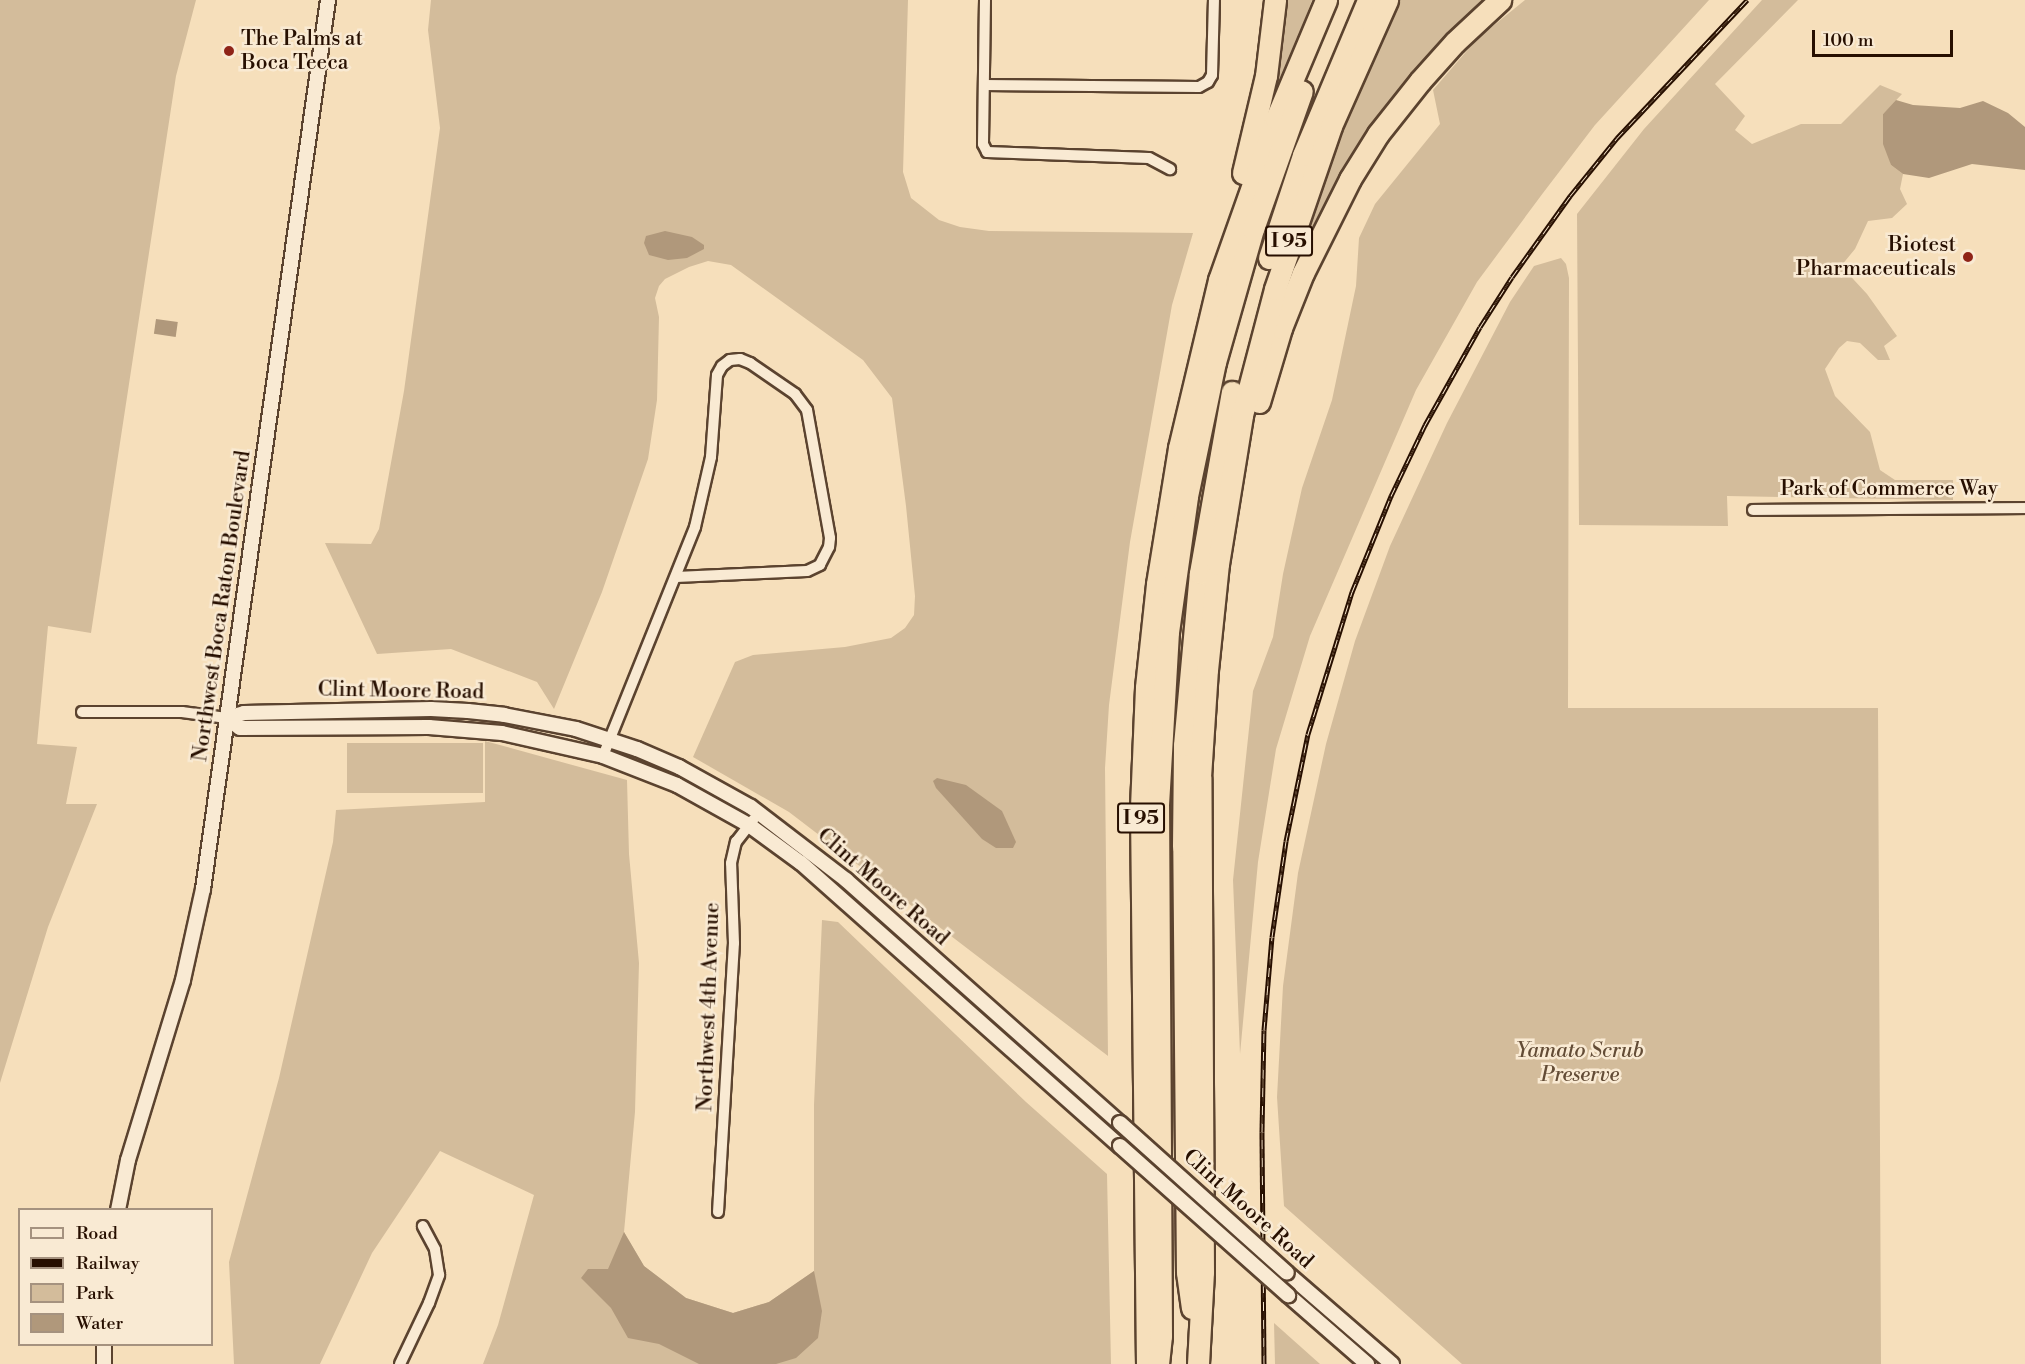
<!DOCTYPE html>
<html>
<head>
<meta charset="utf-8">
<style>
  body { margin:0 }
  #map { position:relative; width:2025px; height:1364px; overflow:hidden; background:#f6dfbb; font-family:"Libre Bodoni",serif }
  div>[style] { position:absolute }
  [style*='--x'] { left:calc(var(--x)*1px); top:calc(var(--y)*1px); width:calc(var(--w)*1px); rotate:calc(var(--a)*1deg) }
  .green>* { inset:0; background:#d3bc9b; transform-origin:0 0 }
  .water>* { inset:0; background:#b0987b; transform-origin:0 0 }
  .roads { filter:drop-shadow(2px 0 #5b432f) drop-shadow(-2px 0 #5b432f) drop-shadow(0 2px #5b432f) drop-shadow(0 -2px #5b432f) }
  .minor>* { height:10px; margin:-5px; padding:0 5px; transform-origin:5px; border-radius:5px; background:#f9ead3 }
  .tertiary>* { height:14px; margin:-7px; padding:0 7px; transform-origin:7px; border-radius:7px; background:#f9ead3 }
  .motorway>* { height:21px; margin:-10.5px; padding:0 10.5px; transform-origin:10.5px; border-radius:10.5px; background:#f6dfbb }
  .rail>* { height:5px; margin-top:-2.5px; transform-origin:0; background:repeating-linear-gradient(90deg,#f9ead3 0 9px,#270f00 0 18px); box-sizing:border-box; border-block:2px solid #270f00 }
  .bridges { filter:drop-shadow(2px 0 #5b432f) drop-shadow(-2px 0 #5b432f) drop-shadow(0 2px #5b432f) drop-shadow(0 -2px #5b432f) }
  .tertiary-bridge>* { height:14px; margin:-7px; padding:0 7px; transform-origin:7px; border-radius:7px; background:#f9ead3 }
  .dots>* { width:16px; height:16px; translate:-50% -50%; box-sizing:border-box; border:3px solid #f9ead3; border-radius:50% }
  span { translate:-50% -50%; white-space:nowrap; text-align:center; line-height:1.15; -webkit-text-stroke:5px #f9ead3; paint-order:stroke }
  .shield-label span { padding:2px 4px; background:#f9ead3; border:2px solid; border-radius:4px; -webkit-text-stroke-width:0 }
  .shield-label { font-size:20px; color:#270f00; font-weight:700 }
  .poi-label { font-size:21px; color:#270f00 }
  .left { translate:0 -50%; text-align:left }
  .right { translate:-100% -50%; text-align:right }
  .street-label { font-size:21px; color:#270f00 }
  .park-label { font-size:21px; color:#634c36; font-style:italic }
  .legend { position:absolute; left:18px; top:1208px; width:195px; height:138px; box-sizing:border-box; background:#f9ead3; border:2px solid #a5927f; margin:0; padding:8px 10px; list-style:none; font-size:18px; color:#270f00 }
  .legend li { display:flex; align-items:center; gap:12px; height:30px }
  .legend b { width:30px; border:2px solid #a5927f }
  .scale { position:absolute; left:1812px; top:30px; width:141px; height:27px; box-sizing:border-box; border:3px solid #270f00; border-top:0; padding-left:8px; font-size:18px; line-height:21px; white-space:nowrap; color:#270f00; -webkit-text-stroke:4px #f9ead3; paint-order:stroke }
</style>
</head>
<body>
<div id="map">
  <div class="green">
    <div style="clip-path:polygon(0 0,196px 0,176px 76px,91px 633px,48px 626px,37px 744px,77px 747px,66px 804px,97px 804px,48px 927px,0 1083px)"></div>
    <div style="clip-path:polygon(431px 0,908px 0,903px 172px,911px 198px,939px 220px,960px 227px,989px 231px,1193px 233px,1172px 305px,1130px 542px,1109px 705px,1105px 768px,1108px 1056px,789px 812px,693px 757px,735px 662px,753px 655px,845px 647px,891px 638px,905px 628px,914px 615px,915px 596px,906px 506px,892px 398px,863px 360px,731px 265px,708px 261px,689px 267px,665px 279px,659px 286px,655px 298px,659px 317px,657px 400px,648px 459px,602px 592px,554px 709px,537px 682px,451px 649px,377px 654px,325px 543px,371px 544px,379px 529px,404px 391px,440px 128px,428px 30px)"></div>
    <div style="clip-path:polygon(1278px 0,1312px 0,1268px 118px)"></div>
    <div style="clip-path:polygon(1394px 0,1489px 0,1425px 64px,1290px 286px,1284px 284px,1319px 177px)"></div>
    <div style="clip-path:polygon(1525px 0,1709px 0,1595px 125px,1543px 193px,1477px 282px,1416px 390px,1310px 636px,1276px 749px,1258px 862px,1240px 1054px,1233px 880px,1253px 691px,1273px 637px,1283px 574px,1302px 488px,1332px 400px,1356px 286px,1359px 238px,1375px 204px,1440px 124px,1433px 90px,1477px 39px)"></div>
    <div style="clip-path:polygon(1762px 0,1798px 0,1715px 84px,1745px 116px,1735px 130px,1752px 144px,1801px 124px,1841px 124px,1880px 85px,1902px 94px,1883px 114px,1891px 165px,1903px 174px,1900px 189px,1907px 204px,1892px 218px,1868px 221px,1855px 249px,1841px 266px,1867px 294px,1897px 336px,1884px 346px,1890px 360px,1878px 360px,1860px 343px,1847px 341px,1839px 348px,1825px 369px,1835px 396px,1870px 432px,1880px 470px,1895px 480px,1953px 480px,1953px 500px,1727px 496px,1728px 526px,1579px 525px,1577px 214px,1644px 129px)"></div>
    <div style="clip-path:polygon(1561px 258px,1566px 264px,1569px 278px,1568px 708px,1878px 708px,1881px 1364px,1462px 1364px,1284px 1206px,1277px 1097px,1283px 986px,1298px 873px,1326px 744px,1355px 641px,1390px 546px,1447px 423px,1510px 302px,1534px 266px)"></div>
    <div style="clip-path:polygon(485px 741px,627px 780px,629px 854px,639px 963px,635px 1112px,624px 1232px,644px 1266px,686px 1298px,733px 1313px,769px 1302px,814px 1271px,814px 1105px,822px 920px,838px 922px,1026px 1102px,1107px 1174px,1111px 1364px,483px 1364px,498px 1325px,534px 1195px,440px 1151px,372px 1253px,320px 1364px,234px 1364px,229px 1262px,279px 1078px,333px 842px,336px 810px,485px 802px)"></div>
    <div style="left:347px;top:743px;width:136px;height:50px"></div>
    <div style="clip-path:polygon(1274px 1323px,1320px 1364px,1275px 1364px)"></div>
  </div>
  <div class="water">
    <div style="clip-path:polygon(1896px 100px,1913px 105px,1960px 108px,1983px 101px,2008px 113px,2025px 127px,2025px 170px,1972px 164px,1929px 178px,1903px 174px,1891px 165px,1883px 144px,1883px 114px)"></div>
    <div style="clip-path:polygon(665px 231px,692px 237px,704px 245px,704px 249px,687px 258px,668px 260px,649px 255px,644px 243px,646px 236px)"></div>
    <div style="left:156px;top:319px;width:22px;height:15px;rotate:8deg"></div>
    <div style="clip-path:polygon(937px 778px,966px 785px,1002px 811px,1016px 842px,1013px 848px,996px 848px,982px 839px,936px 788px,933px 781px)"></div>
    <div style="clip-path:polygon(624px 1232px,644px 1266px,686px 1298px,733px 1313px,769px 1302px,814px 1271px,822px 1311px,818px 1338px,796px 1358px,776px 1364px,699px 1364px,659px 1344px,628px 1338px,611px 1308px,581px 1278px,588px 1269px,608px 1269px)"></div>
  </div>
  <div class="roads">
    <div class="minor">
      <div style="--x:985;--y:0;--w:144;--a:90.8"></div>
      <div style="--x:983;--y:144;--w:9;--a:63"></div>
      <div style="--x:987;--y:152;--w:162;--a:2.1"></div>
      <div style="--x:1149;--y:158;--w:24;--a:28"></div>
      <div style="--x:984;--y:85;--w:215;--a:0.5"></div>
      <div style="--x:1199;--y:87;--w:10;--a:-29"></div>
      <div style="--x:1208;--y:82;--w:8;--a:-60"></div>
      <div style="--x:1212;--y:75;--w:75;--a:-88.5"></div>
      <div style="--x:1753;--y:510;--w:272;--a:-0.4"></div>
      <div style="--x:82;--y:712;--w:100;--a:0"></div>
      <div style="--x:182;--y:712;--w:45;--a:7.6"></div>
      <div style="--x:603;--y:756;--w:247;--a:-68.1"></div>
      <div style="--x:695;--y:527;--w:72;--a:-77.1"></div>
      <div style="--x:711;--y:457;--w:82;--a:-85.8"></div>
      <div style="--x:717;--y:375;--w:10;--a:-61"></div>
      <div style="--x:722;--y:366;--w:10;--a:-37"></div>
      <div style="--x:730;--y:360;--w:10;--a:-6"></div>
      <div style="--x:740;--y:359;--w:11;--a:22"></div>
      <div style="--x:750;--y:363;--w:55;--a:34.6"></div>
      <div style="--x:795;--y:394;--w:20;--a:53"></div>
      <div style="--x:807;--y:410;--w:130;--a:79.8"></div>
      <div style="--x:830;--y:538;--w:9;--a:96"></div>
      <div style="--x:829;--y:547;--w:20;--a:117"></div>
      <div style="--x:820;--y:565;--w:14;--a:155"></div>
      <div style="--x:807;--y:571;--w:131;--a:177.4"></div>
      <div style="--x:718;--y:1212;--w:269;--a:-86.6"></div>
      <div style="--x:734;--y:943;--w:80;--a:-92.1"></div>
      <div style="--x:731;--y:863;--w:22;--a:-77"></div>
      <div style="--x:736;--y:842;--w:28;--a:-52"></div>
      <div style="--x:400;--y:1364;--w:68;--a:-64.6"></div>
      <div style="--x:429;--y:1303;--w:30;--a:-70"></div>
      <div style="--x:439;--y:1275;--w:26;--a:-99"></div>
      <div style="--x:435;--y:1249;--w:26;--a:-118"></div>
    </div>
    <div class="tertiary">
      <div style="--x:227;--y:718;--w:16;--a:38"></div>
      <div style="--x:240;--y:728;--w:189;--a:-0.3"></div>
      <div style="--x:429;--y:727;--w:73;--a:4.7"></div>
      <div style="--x:502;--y:733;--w:104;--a:12.8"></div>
      <div style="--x:603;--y:756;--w:79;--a:21.4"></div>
      <div style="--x:677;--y:785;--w:82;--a:29.1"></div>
      <div style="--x:749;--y:825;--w:64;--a:36.2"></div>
      <div style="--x:801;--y:863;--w:426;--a:41.6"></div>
      <div style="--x:227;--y:718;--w:18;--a:-16"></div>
      <div style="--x:244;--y:713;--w:187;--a:-1.2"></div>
      <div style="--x:431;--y:709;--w:37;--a:3"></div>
      <div style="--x:468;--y:711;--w:36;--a:6"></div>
      <div style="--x:504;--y:715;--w:73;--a:11"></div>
      <div style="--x:576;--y:729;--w:64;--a:18.2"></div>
      <div style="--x:637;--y:749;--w:46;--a:23.2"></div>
      <div style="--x:679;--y:767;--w:82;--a:29.1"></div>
      <div style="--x:751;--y:807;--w:120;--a:37.5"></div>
      <div style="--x:846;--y:880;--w:366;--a:41.6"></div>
      <div style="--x:118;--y:1210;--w:51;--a:-78.7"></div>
      <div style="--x:128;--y:1160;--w:188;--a:-73"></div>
      <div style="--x:183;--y:980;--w:93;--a:-77.6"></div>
      <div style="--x:203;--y:889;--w:898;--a:-82"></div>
      <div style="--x:1287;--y:1273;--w:139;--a:40.9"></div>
      <div style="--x:1288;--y:1295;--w:105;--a:41.1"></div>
      <div style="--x:104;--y:1344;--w:20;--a:90"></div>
    </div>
    <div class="motorway">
      <div style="--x:1243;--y:173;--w:100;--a:-76.7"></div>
      <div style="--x:1266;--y:76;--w:77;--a:-83.2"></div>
      <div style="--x:1269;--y:258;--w:108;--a:-71.7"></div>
      <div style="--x:1303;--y:155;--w:168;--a:-67.2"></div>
      <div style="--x:1259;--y:402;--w:77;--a:-73.4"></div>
      <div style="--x:1281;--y:328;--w:59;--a:-68.2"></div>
      <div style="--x:1303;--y:273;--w:105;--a:-63.4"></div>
      <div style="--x:1350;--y:179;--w:53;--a:-58.1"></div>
      <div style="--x:1378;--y:134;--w:68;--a:-51.6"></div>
      <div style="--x:1420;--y:81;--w:52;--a:-48.1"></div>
      <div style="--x:1455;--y:42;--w:62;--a:-43"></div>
      <div style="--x:1192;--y:1308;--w:36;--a:-98"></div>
      <div style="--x:1187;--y:1272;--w:426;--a:-90.5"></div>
      <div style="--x:1183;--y:846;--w:101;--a:-89.4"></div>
      <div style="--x:1184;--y:745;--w:173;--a:-84.7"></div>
      <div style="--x:1200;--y:573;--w:184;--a:-80"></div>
      <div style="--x:1147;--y:1364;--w:557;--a:-90.62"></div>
      <div style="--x:1141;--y:807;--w:120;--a:-87.6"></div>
      <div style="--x:1146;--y:687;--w:104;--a:-83.9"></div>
      <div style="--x:1157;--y:584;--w:138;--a:-80.8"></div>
      <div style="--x:1179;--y:448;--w:173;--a:-76.6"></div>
      <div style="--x:1219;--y:280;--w:171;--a:-70.5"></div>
      <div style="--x:1276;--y:119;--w:129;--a:-67.2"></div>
      <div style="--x:1158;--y:1364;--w:28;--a:-84"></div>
      <div style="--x:1161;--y:1336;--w:531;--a:-90.32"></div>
      <div style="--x:1158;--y:805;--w:173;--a:-86.7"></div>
      <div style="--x:1168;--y:632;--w:137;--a:-82"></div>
      <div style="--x:1187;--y:496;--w:137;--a:-78.2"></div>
      <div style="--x:1215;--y:362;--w:138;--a:-74.1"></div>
      <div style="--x:1253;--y:229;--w:146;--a:-70.5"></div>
      <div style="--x:1198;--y:1364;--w:92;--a:-86.9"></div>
      <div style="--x:1203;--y:1272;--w:495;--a:-90.3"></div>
      <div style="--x:1200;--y:777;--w:107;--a:-86.3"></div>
      <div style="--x:1207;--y:670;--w:107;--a:-84.1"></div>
      <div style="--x:1218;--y:564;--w:151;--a:-80.8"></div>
      <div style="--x:1242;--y:415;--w:130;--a:-75.3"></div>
      <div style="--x:1275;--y:289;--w:172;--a:-71"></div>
      <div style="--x:1331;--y:126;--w:138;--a:-66"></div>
    </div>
  </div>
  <div class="rail">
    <div style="--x:1264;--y:1364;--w:232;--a:-90.5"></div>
    <div style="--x:1262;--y:1132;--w:102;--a:-88.9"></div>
    <div style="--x:1264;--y:1030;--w:93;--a:-85.1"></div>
    <div style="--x:1272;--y:937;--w:97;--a:-81.7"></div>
    <div style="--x:1286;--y:841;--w:109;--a:-78.4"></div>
    <div style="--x:1308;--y:734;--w:149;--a:-72.8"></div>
    <div style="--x:1352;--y:592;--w:104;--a:-67.9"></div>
    <div style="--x:1391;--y:496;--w:79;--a:-64.4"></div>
    <div style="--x:1425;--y:425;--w:112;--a:-60.7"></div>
    <div style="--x:1480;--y:327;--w:59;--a:-57.4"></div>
    <div style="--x:1512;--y:277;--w:100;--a:-54.4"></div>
    <div style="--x:1570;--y:196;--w:75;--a:-51"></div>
    <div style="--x:1617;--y:138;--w:190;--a:-46.7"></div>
  </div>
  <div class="bridges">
    <div class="tertiary-bridge">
      <div style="--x:1120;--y:1123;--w:224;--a:41.9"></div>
      <div style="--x:1120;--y:1146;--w:225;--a:41.6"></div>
    </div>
  </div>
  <div class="dots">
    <div style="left:229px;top:51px;background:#8f2418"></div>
    <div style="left:1968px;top:257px;background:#8f2418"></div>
  </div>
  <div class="shield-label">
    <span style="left:1289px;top:241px">I 95</span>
    <span style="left:1141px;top:818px">I 95</span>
  </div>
  <div class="poi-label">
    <span class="left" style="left:241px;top:51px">The Palms at<br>Boca Teeca</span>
    <span class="right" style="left:1956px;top:257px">Biotest<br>Pharmaceuticals</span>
  </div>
  <div class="street-label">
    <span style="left:1889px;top:489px">Park of Commerce Way</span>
    <span style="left:222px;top:606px;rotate:-82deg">Northwest Boca Raton Boulevard</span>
    <span style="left:401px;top:691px;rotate:1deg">Clint Moore Road</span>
    <span style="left:883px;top:887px;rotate:41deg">Clint Moore Road</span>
    <span style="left:709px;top:1007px;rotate:-88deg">Northwest 4th Avenue</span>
    <span style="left:1248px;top:1209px;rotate:42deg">Clint Moore Road</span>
  </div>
  <div class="park-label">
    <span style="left:1580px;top:1063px">Yamato Scrub<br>Preserve</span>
  </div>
  <ul class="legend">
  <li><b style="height:8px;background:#f9ead3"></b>Road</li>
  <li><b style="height:8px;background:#270f00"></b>Railway</li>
  <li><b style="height:16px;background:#d3bc9b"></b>Park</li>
  <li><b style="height:16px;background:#b0987b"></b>Water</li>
  </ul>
  <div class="scale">100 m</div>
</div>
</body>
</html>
